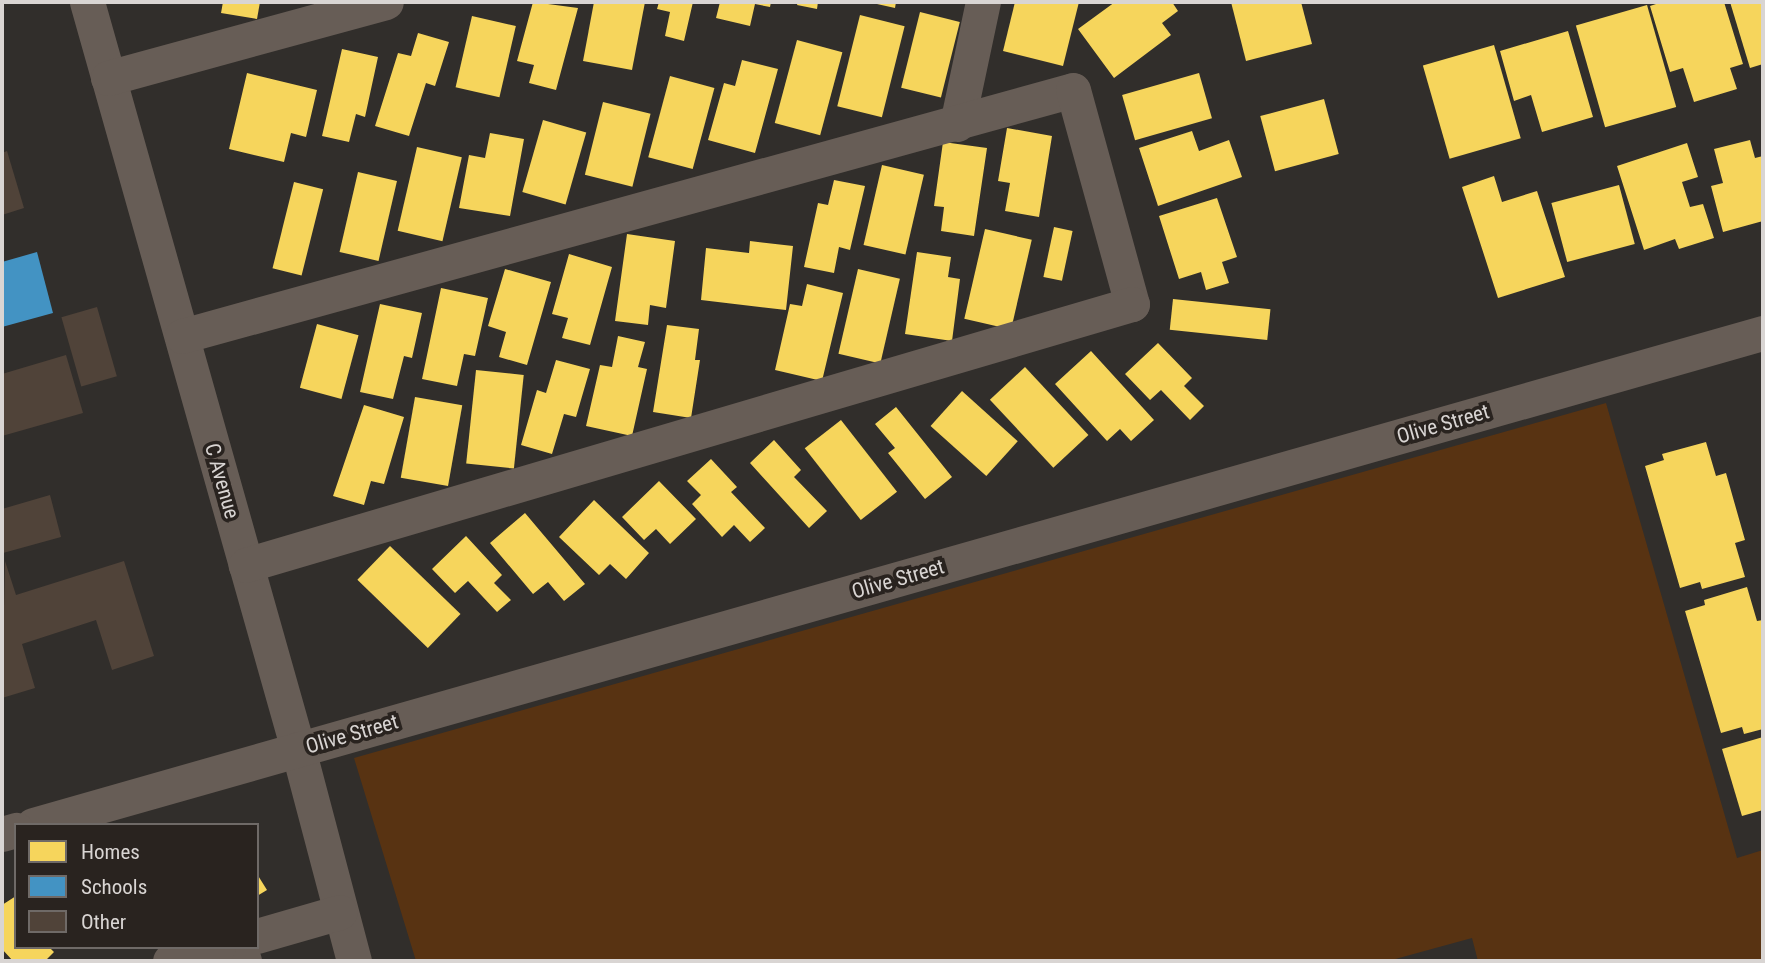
<!DOCTYPE html>
<html>
<head>
<meta charset="utf-8">
<style>
  body { margin:0 }
  #map { position:relative; width:1765px; height:963px; overflow:hidden; background:#312e2b; font-family:"Roboto Condensed",sans-serif }
  div>[style] { position:absolute }
  [style*='--x'] { left:calc(var(--x)*1px); top:calc(var(--y)*1px); width:calc(var(--w)*1px); rotate:calc(var(--a)*1deg) }
  .green>* { inset:0; background:#583312 }
  .homes>* { inset:0; background:#f6d55c; transform-origin:0 0 }
  .schools>* { inset:0; background:#4393c3 }
  .building>* { inset:0; background:#504339; transform-origin:0 0 }
  .minor>* { height:35px; margin:-17.5px; padding:0 17.5px; transform-origin:17.5px; border-radius:17.5px; background:#675d56 }
  span { translate:-50% -50%; white-space:nowrap; text-align:center; line-height:1.15; -webkit-text-stroke:7px #29231f; paint-order:stroke }
  .street-label { font-size:21px; color:#d9d5d3 }
  .frame { position:absolute; inset:0; border:4px solid #d9d5d3; pointer-events:none }
  .legend { position:absolute; left:14px; top:823px; width:245px; height:126px; box-sizing:border-box; background:#29231f; border:2px solid #6f6a67; margin:0; padding:9px 12px; list-style:none; font-size:21px; color:#d9d5d3 }
  .legend li { display:flex; align-items:center; gap:14px; height:35px }
  .legend b { width:35px; border:2px solid #6f6a67 }
</style>
</head>
<body>
<div id="map">
  <div class="green">
    <div style="clip-path:polygon(1606px 403px,1737px 858px,1763px 850px,1763px 961px,1478px 961px,1472px 938px,1388px 961px,416px 961px,354px 758px)"></div>
  </div>
  <div class="homes">
    <div style="clip-path:polygon(223px 2px,260px 2px,257px 19px,221px 13px)"></div>
    <div style="clip-path:polygon(533px 2px,578px 8px,556px 90px,529px 83px,534px 65px,517px 61px)"></div>
    <div style="clip-path:polygon(594px 2px,645px 2px,632px 70px,583px 61px)"></div>
    <div style="clip-path:polygon(659px 2px,693px 2px,684px 41px,665px 36px,670px 12px,657px 9px)"></div>
    <div style="clip-path:polygon(720px 2px,771px 2px,770px 7px,755px 4px,750px 26px,716px 18px)"></div>
    <div style="clip-path:polygon(798px 2px,818px 2px,817px 9px,797px 5px)"></div>
    <div style="clip-path:polygon(868px 2px,896px 2px,895px 8px)"></div>
    <div style="clip-path:polygon(1015px 2px,1079px 2px,1063px 66px,1003px 51px)"></div>
    <div style="clip-path:polygon(1115px 2px,1172px 2px,1178px 11px,1162px 23px,1171px 35px,1114px 78px,1078px 29px)"></div>
    <div style="clip-path:polygon(1231px 2px,1301px 2px,1312px 44px,1246px 61px)"></div>
    <div style="clip-path:polygon(1662px 2px,1724px 2px,1743px 64px,1730px 68px,1737px 89px,1694px 102px,1683px 68px,1670px 72px,1650px 6px)"></div>
    <div style="clip-path:polygon(1730px 2px,1763px 2px,1763px 64px,1750px 68px)"></div>
    <div style="left:1647px;top:5px;width:106px;height:74px;rotate:74deg"></div>
    <div style="left:920px;top:12px;width:41px;height:78px;rotate:14deg"></div>
    <div style="left:860px;top:15px;width:46px;height:94px;rotate:14deg"></div>
    <div style="left:472px;top:16px;width:45px;height:73px;rotate:13deg"></div>
    <div style="clip-path:polygon(1568px 31px,1593px 117px,1542px 132px,1531px 95px,1514px 101px,1500px 51px)"></div>
    <div style="clip-path:polygon(418px 33px,449px 42px,435px 86px,426px 83px,409px 136px,375px 126px,398px 53px,411px 56px)"></div>
    <div style="left:797px;top:40px;width:47px;height:86px;rotate:15deg"></div>
    <div style="left:1494px;top:45px;width:97px;height:74px;rotate:74deg"></div>
    <div style="clip-path:polygon(342px 49px,378px 57px,365px 117px,356px 114px,349px 142px,322px 136px)"></div>
    <div style="clip-path:polygon(742px 60px,778px 69px,755px 153px,708px 140px,724px 83px,735px 86px)"></div>
    <div style="clip-path:polygon(247px 73px,317px 90px,306px 137px,291px 133px,284px 162px,229px 149px)"></div>
    <div style="left:1199px;top:73px;width:47px;height:80px;rotate:74deg"></div>
    <div style="left:670px;top:76px;width:46px;height:84px;rotate:15deg"></div>
    <div style="left:1324px;top:99px;width:57px;height:66px;rotate:75deg"></div>
    <div style="left:603px;top:102px;width:49px;height:75px;rotate:14deg"></div>
    <div style="left:543px;top:120px;width:45px;height:75px;rotate:16deg"></div>
    <div style="clip-path:polygon(1007px 128px,1052px 136px,1039px 217px,1005px 211px,1010px 183px,998px 181px)"></div>
    <div style="clip-path:polygon(1192px 131px,1199px 151px,1229px 140px,1242px 177px,1158px 206px,1139px 148px)"></div>
    <div style="clip-path:polygon(490px 133px,524px 139px,510px 216px,459px 208px,469px 155px,485px 158px)"></div>
    <div style="clip-path:polygon(1750px 140px,1755px 158px,1763px 156px,1763px 221px,1723px 232px,1711px 186px,1723px 183px,1714px 149px)"></div>
    <div style="clip-path:polygon(943px 142px,987px 148px,974px 236px,941px 231px,944px 207px,934px 206px)"></div>
    <div style="clip-path:polygon(1687px 143px,1698px 177px,1682px 182px,1690px 207px,1703px 204px,1714px 238px,1679px 249px,1675px 239px,1644px 250px,1617px 166px)"></div>
    <div style="left:417px;top:147px;width:46px;height:86px;rotate:13deg"></div>
    <div style="left:882px;top:165px;width:43px;height:82px;rotate:13deg"></div>
    <div style="left:358px;top:172px;width:40px;height:82px;rotate:13deg"></div>
    <div style="clip-path:polygon(1494px 176px,1502px 202px,1537px 191px,1565px 277px,1498px 298px,1462px 187px)"></div>
    <div style="clip-path:polygon(834px 180px,865px 186px,850px 250px,839px 247px,834px 273px,804px 267px,818px 203px,828px 205px)"></div>
    <div style="left:294px;top:182px;width:30px;height:89px;rotate:14deg"></div>
    <div style="left:1619px;top:185px;width:61px;height:70px;rotate:75deg"></div>
    <div style="clip-path:polygon(1217px 198px,1237px 257px,1222px 262px,1229px 283px,1206px 290px,1201px 272px,1179px 279px,1159px 216px)"></div>
    <div style="left:1054px;top:227px;width:19px;height:51px;rotate:12deg"></div>
    <div style="left:985px;top:229px;width:48px;height:92px;rotate:13deg"></div>
    <div style="clip-path:polygon(627px 234px,675px 241px,666px 308px,650px 305px,648px 325px,615px 321px)"></div>
    <div style="clip-path:polygon(750px 241px,793px 246px,786px 310px,701px 300px,706px 248px,749px 253px)"></div>
    <div style="clip-path:polygon(917px 252px,951px 257px,948px 277px,960px 279px,952px 341px,905px 334px)"></div>
    <div style="clip-path:polygon(569px 254px,612px 267px,590px 345px,562px 338px,568px 318px,552px 314px)"></div>
    <div style="clip-path:polygon(505px 269px,551px 282px,527px 365px,499px 357px,506px 332px,488px 326px)"></div>
    <div style="left:858px;top:269px;width:43px;height:87px;rotate:13deg"></div>
    <div style="clip-path:polygon(807px 284px,843px 293px,822px 381px,775px 370px,790px 304px,802px 306px)"></div>
    <div style="clip-path:polygon(441px 288px,488px 298px,475px 356px,464px 354px,457px 386px,422px 379px)"></div>
    <div style="left:1173px;top:299px;width:98px;height:31px;rotate:6deg"></div>
    <div style="clip-path:polygon(380px 304px,422px 313px,412px 358px,404px 356px,393px 399px,360px 392px)"></div>
    <div style="left:317px;top:324px;width:43px;height:66px;rotate:15deg"></div>
    <div style="clip-path:polygon(667px 325px,699px 329px,695px 360px,700px 360px,691px 418px,653px 412px)"></div>
    <div style="clip-path:polygon(618px 336px,645px 342px,638px 367px,647px 369px,632px 436px,586px 426px,600px 365px,612px 367px)"></div>
    <div style="clip-path:polygon(1158px 343px,1192px 378px,1184px 386px,1204px 406px,1190px 420px,1161px 390px,1150px 400px,1125px 374px)"></div>
    <div style="clip-path:polygon(1091px 351px,1154px 420px,1131px 441px,1120px 429px,1107px 441px,1055px 384px)"></div>
    <div style="clip-path:polygon(556px 360px,590px 369px,576px 417px,564px 414px,552px 454px,521px 445px,537px 390px,546px 393px)"></div>
    <div style="left:1025px;top:367px;width:93px;height:48px;rotate:47deg"></div>
    <div style="left:476px;top:370px;width:48px;height:94px;rotate:6deg"></div>
    <div style="left:962px;top:391px;width:75px;height:47px;rotate:42deg"></div>
    <div style="left:415px;top:397px;width:48px;height:82px;rotate:10deg"></div>
    <div style="clip-path:polygon(364px 405px,404px 417px,384px 484px,371px 481px,364px 505px,333px 496px)"></div>
    <div style="clip-path:polygon(896px 407px,952px 477px,925px 499px,888px 453px,895px 448px,875px 424px)"></div>
    <div style="left:841px;top:420px;width:91px;height:46px;rotate:52deg"></div>
    <div style="clip-path:polygon(774px 440px,801px 470px,794px 477px,827px 511px,809px 528px,750px 463px)"></div>
    <div style="clip-path:polygon(1706px 442px,1716px 476px,1726px 473px,1745px 540px,1735px 543px,1745px 577px,1702px 589px,1700px 582px,1680px 588px,1645px 466px,1664px 460px,1662px 454px)"></div>
    <div style="clip-path:polygon(711px 459px,737px 487px,731px 492px,765px 528px,750px 542px,734px 525px,722px 537px,692px 504px,701px 495px,687px 481px)"></div>
    <div style="clip-path:polygon(659px 481px,696px 519px,670px 544px,656px 529px,644px 540px,622px 517px)"></div>
    <div style="clip-path:polygon(594px 500px,649px 553px,626px 579px,610px 564px,599px 575px,559px 537px)"></div>
    <div style="clip-path:polygon(525px 513px,585px 584px,564px 601px,548px 582px,533px 594px,490px 543px)"></div>
    <div style="clip-path:polygon(466px 536px,502px 575px,494px 583px,511px 600px,497px 612px,468px 581px,455px 593px,432px 569px)"></div>
    <div style="left:390px;top:546px;width:98px;height:47px;rotate:44deg"></div>
    <div style="clip-path:polygon(1747px 587px,1757px 621px,1763px 620px,1763px 729px,1744px 734px,1742px 727px,1721px 733px,1685px 611px,1705px 605px,1704px 600px)"></div>
    <div style="clip-path:polygon(1763px 737px,1763px 810px,1742px 816px,1722px 749px)"></div>
    <div style="clip-path:polygon(257px 874px,267px 890px,257px 896px)"></div>
    <div style="clip-path:polygon(16px 896px,16px 947px,49px 947px,54px 952px,45px 961px,13px 961px,2px 949px,2px 905px)"></div>
  </div>
  <div class="schools">
    <div style="clip-path:polygon(37px 252px,53px 313px,2px 327px,2px 262px)"></div>
  </div>
  <div class="building">
    <div style="clip-path:polygon(7px 151px,24px 208px,2px 215px,2px 153px)"></div>
    <div style="left:97px;top:307px;width:72px;height:37px;rotate:74deg"></div>
    <div style="clip-path:polygon(66px 355px,83px 413px,2px 436px,2px 374px)"></div>
    <div style="clip-path:polygon(50px 495px,61px 537px,3px 553px,2px 509px)"></div>
    <div style="clip-path:polygon(5px 561px,16px 595px,124px 561px,154px 656px,112px 670px,96px 620px,22px 644px,35px 688px,2px 698px)"></div>
  </div>
  <div class="minor">
    <div style="--x:87;--y:2;--w:776;--a:74.23"></div>
    <div style="--x:298;--y:749;--w:219;--a:75.2"></div>
    <div style="--x:108;--y:78;--w:288;--a:-15.3"></div>
    <div style="--x:957;--y:124;--w:125;--a:-78"></div>
    <div style="--x:182;--y:336;--w:924;--a:-15.43"></div>
    <div style="--x:1073;--y:90;--w:222;--a:74.6"></div>
    <div style="--x:1132;--y:304;--w:924;--a:163.59"></div>
    <div style="--x:33;--y:825;--w:1799;--a:-15.88"></div>
    <div style="--x:2;--y:834;--w:15;--a:-16"></div>
    <div style="--x:257;--y:936;--w:86;--a:-16.1"></div>
    <div style="--x:240;--y:947;--w:15;--a:74"></div>
    <div style="--x:170;--y:961;--w:50;--a:-16.3"></div>
  </div>
  <div class="street-label">
    <span style="left:1443px;top:424px;rotate:-16deg">Olive Street</span>
    <span style="left:222px;top:481px;rotate:74deg">C Avenue</span>
    <span style="left:898px;top:579px;rotate:-16deg">Olive Street</span>
    <span style="left:352px;top:734px;rotate:-16deg">Olive Street</span>
  </div>
  <div class="frame"></div>
  <ul class="legend">
  <li><b style="height:19px;background:#f6d55c"></b>Homes</li>
  <li><b style="height:19px;background:#4393c3"></b>Schools</li>
  <li><b style="height:19px;background:#504339"></b>Other</li>
  </ul>
</div>
</body>
</html>
